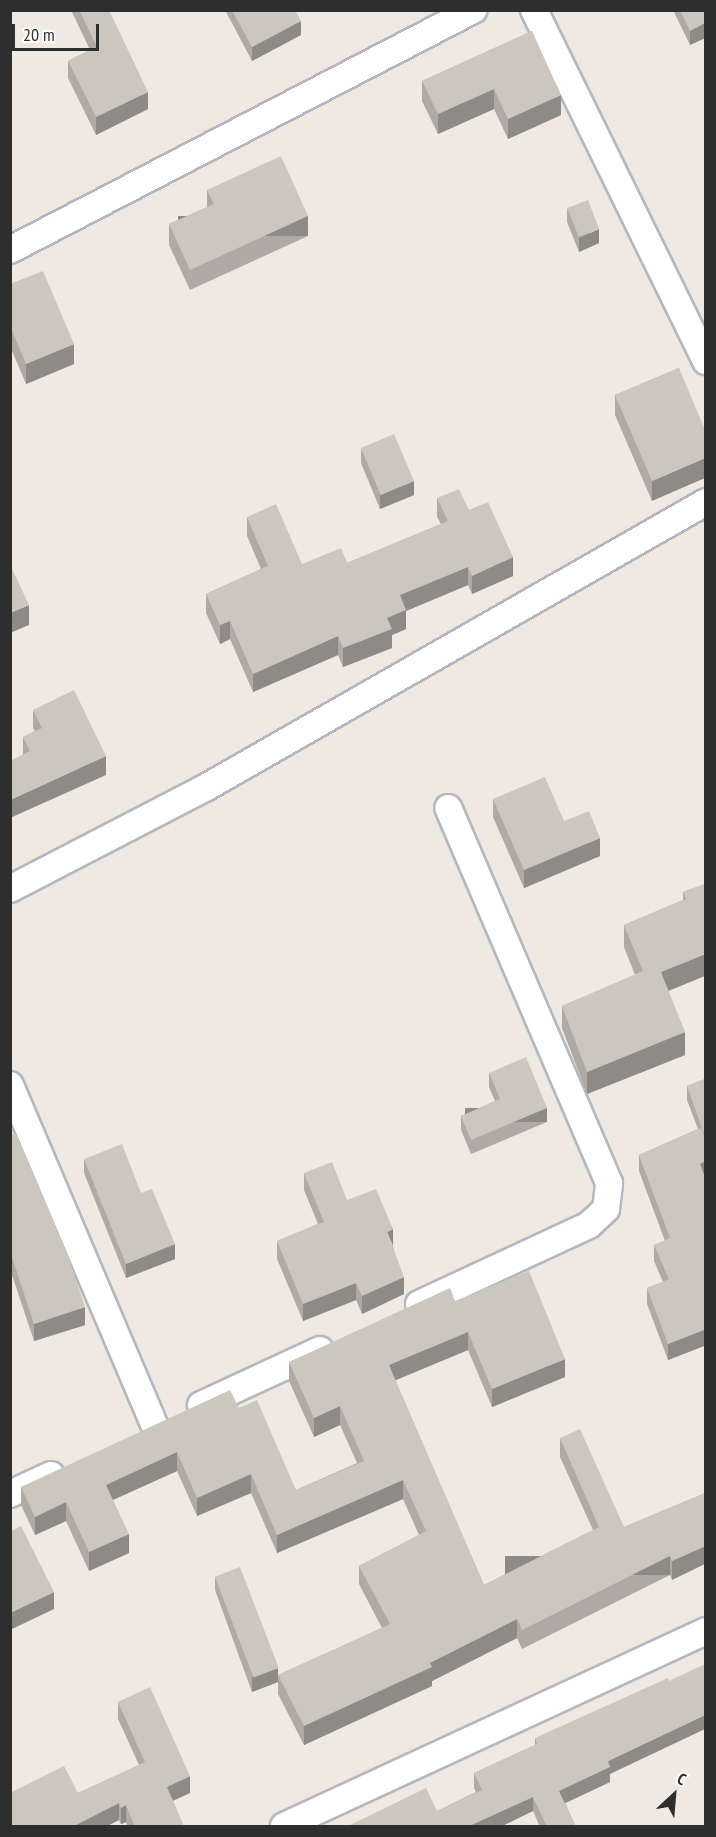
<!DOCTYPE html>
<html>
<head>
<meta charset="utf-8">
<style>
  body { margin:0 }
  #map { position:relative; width:716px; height:1837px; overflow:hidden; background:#efe9e1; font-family:"PT Sans Narrow",sans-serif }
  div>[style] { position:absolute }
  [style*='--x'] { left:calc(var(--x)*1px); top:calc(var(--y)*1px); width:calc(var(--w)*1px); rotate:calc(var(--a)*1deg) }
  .roads { filter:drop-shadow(2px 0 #b4b7c1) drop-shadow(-2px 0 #b4b7c1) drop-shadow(0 2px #b4b7c1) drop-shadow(0 -2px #b4b7c1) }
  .minor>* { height:26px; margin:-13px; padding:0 13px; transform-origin:13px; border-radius:13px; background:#fff }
  .wall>* { inset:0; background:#afaba4 }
  .shaded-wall>* { inset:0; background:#8e8b86; transform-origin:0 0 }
  .building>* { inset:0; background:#cbc7bf; transform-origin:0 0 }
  span { translate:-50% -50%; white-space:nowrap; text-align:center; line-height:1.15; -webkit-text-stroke:5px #fff; paint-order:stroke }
  .frame { position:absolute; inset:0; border:12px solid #2e2e2e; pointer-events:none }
  .north { position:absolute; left:644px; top:1765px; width:60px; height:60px; -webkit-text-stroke:4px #fff; paint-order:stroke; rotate:26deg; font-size:16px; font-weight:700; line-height:24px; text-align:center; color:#2e2e2e }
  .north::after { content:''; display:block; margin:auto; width:21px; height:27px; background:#2e2e2e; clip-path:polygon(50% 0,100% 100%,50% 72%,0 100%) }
  .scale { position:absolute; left:12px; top:24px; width:87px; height:27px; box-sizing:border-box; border:3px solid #2e2e2e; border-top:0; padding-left:8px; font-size:18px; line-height:21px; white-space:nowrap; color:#2e2e2e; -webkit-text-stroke:4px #fff; paint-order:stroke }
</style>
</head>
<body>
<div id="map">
  <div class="roads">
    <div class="minor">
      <div style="--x:534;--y:10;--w:391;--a:63.9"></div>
      <div style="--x:10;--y:250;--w:522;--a:-27.4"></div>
      <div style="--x:10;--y:889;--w:220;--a:-27.4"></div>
      <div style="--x:205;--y:788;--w:577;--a:-29.72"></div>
      <div style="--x:10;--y:1085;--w:371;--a:67"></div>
      <div style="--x:419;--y:1304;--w:187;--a:-24.9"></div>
      <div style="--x:589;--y:1225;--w:23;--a:-43"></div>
      <div style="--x:606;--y:1209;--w:26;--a:-83"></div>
      <div style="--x:609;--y:1183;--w:408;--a:-113.2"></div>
      <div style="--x:201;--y:1405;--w:131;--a:-24.8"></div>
      <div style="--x:10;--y:1494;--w:45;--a:-24.9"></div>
      <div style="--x:284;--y:1826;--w:465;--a:-24.8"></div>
    </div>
  </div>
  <div class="wall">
    <div style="clip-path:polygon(71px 10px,109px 10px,148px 109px,96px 135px,68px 78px,68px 61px,90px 50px)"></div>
    <div style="clip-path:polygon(225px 10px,295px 10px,301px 35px,252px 61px)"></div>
    <div style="clip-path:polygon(673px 10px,705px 10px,705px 38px,690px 45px)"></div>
    <div style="clip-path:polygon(532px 31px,561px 115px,508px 139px,494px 109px,438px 134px,422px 101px,422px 81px)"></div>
    <div style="clip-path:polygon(207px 190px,308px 236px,190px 290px,169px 245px,169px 224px,207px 207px)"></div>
    <div style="clip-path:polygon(567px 208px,599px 243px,579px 252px,567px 222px)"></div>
    <div style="clip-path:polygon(10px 284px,74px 364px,26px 384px,10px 346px)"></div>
    <div style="clip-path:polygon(679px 368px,652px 501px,615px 415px,615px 395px)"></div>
    <div style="clip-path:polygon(361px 448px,414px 495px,380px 509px,361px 463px)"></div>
    <div style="clip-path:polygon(437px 498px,469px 510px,513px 576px,472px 594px,468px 585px,406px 611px,406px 629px,392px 635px,392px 648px,343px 667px,338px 655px,253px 692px,230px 639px,220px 644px,206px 613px,206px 594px,261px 569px,247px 536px,247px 517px,302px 564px,347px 563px,441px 524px,437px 517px)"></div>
    <div style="clip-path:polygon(33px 710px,106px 775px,23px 755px,23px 737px,35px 731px,33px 728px)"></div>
    <div style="clip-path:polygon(493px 799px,564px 821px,600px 856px,524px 888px,493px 817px)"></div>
    <div style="clip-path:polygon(705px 884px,668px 991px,685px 1055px,587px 1094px,562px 1028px,562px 1006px,635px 975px,624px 947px,624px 925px,683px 900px,683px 892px)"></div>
    <div style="clip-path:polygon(489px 1073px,547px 1122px,471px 1154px,461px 1130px,461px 1116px,495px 1101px,489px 1087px)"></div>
    <div style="clip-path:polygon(705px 1079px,705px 1351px,704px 1346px,668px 1360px,647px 1304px,647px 1288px,663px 1282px,654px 1261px,654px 1245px,665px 1241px,639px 1171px,639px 1155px,698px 1129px,687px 1100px,687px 1086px)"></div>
    <div style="clip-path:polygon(10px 1135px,85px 1325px,34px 1341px,10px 1269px)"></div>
    <div style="clip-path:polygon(84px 1159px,141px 1193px,175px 1259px,126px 1278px,84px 1173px)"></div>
    <div style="clip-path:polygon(304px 1173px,347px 1200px,393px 1246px,404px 1294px,362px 1314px,356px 1300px,303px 1321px,277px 1259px,277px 1241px,318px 1224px,304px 1190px)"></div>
    <div style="clip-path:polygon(455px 1301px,565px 1377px,492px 1407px,468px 1350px,395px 1380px,484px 1585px,593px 1530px,560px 1457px,560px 1438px,624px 1527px,705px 1493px,672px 1580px,670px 1575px,522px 1649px,517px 1638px,432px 1681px,432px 1686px,304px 1745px,278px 1694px,278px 1675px,382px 1628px,359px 1584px,359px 1566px,419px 1535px,403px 1499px,277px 1553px,251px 1493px,197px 1516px,177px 1471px,113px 1500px,129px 1553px,89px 1571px,66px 1521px,35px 1535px,21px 1505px,21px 1487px,239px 1408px,296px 1490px,357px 1463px,340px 1425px,314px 1437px,289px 1381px,289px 1362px)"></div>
    <div style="clip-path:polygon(215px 1576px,278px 1682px,252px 1692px,215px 1590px)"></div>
    <div style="clip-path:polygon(118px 1702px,190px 1793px,173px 1801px,184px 1827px,128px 1827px,126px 1822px,121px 1824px,119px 1820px,105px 1827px,10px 1827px,78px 1793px,139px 1765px,118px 1719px)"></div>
    <div style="clip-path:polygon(535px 1738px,610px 1774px,610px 1782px,565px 1803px,576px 1827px,540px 1827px,533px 1811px,500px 1827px,346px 1827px,437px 1811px,476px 1792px,474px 1788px,474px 1773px,535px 1745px)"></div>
  </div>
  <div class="shaded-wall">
    <div style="clip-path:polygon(301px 21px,301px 35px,252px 61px,252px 47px)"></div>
    <div style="clip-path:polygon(705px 23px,705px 38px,690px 45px,690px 31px)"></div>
    <div style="clip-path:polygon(494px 89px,494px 109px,438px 134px,438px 114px)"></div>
    <div style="clip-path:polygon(148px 92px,148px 109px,96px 135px,96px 117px)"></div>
    <div style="clip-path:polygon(561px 95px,561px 115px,508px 139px,508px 119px)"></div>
    <div style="left:308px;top:216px;width:20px;height:130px;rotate:90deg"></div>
    <div style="clip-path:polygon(599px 229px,599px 243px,579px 252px,579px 238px)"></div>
    <div style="clip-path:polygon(74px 344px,74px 364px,26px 384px,26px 364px)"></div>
    <div style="clip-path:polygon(705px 458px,705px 478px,652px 501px,652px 481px)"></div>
    <div style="clip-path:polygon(414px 481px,414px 495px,380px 509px,380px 495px)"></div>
    <div style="clip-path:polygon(513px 557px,513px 576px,472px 594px,472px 576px)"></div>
    <div style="clip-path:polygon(468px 567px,468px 585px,406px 611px,406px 629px,392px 635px,392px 648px,343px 667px,343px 648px,387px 618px,400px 595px)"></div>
    <div style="clip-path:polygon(29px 605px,29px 625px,10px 633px,10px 613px)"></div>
    <div style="clip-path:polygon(230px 621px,230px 639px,220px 644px,220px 625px)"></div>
    <div style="clip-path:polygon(338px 636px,338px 655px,253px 692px,253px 674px)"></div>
    <div style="clip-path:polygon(106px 756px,106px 775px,10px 818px,10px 800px)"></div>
    <div style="clip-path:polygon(600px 838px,600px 856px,524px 888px,524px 870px)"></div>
    <div style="clip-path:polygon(705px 954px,705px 976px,661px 994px,661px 972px)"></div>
    <div style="clip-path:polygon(685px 1032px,685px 1055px,587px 1094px,587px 1072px)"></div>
    <div style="left:547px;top:1108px;width:14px;height:82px;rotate:90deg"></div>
    <div style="clip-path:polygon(705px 1161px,705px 1177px,700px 1164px)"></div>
    <div style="clip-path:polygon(393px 1229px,393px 1246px,387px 1232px)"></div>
    <div style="clip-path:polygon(175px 1244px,175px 1259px,126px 1278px,126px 1264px)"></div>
    <div style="clip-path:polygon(404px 1277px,404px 1294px,362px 1314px,362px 1296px)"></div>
    <div style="clip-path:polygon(356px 1283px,356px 1300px,303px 1321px,303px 1304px)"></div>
    <div style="clip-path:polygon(85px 1307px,85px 1325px,34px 1341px,34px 1324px)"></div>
    <div style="clip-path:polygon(704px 1330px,704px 1346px,668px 1360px,668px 1344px)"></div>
    <div style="clip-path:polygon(468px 1332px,468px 1350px,389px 1383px,389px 1365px)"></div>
    <div style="clip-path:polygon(565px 1359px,565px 1377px,492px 1407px,492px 1389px)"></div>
    <div style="clip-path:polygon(340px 1406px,340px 1425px,314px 1437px,314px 1418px)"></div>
    <div style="clip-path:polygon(177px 1452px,177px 1471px,106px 1503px,106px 1485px)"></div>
    <div style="clip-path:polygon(251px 1474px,251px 1493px,197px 1516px,197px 1498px)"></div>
    <div style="clip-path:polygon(403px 1480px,403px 1499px,277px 1553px,277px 1535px)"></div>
    <div style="clip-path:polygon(66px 1502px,66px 1521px,35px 1535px,35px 1517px)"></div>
    <div style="clip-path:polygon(129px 1534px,129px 1553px,89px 1571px,89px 1552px)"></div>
    <div style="clip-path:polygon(705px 1546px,705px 1564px,672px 1580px,672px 1561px)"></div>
    <div style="left:670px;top:1556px;width:19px;height:165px;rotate:90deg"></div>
    <div style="clip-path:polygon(54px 1592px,54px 1609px,10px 1630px,10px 1613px)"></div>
    <div style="clip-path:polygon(517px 1619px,517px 1638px,432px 1681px,432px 1686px,304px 1745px,304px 1726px)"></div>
    <div style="clip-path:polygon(278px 1668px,278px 1682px,252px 1692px,252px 1677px)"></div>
    <div style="clip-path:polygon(705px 1715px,705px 1729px,610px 1774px,610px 1782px,559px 1806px,559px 1791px,608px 1761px)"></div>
    <div style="clip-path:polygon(190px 1776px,190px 1793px,167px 1803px,167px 1787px)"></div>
    <div style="clip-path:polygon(533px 1797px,533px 1811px,500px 1827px,467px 1827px)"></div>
    <div style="clip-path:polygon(119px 1803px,119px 1820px,105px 1827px,72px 1827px)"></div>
    <div style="clip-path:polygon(126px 1805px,126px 1822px,121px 1824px,121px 1808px)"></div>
  </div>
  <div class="building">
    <div style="clip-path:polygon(79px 10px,109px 10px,148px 92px,96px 117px,68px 61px,97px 47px)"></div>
    <div style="clip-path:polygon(232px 10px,295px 10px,301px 21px,252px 47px)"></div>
    <div style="clip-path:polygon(680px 10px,705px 10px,705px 23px,690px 31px)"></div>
    <div style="clip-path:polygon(532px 31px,561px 95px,508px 119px,494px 89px,438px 114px,422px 81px)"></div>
    <div style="clip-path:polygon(281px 156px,308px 216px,190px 270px,169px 224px,214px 204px,207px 190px)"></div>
    <div style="left:588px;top:200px;width:31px;height:22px;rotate:69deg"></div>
    <div style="clip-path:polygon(43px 271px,74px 344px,26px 364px,10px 326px,10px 284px)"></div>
    <div style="clip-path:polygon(679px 368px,705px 430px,705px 458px,652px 481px,615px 395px)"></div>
    <div style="left:394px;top:434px;width:51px;height:36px;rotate:67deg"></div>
    <div style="clip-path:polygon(459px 489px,469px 510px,488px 502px,513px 557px,472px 576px,468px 567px,400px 595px,406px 610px,387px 618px,392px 629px,343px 648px,338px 636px,253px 674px,230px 621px,220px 625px,206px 594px,268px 566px,247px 517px,276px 504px,302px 564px,341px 548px,347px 563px,448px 521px,437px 498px)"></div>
    <div style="clip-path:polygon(10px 564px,29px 605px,10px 613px)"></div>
    <div style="clip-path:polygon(74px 690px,106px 756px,10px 800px,10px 761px,30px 751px,23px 737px,42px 728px,33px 710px)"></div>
    <div style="clip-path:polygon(545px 777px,564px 821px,589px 811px,600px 838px,524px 870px,493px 799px)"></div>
    <div style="clip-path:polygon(705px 884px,705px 954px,661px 972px,685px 1032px,587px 1072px,562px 1006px,643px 971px,624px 925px,686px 899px,683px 892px)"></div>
    <div style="clip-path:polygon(526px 1057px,547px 1108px,471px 1140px,461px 1116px,500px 1099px,489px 1073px)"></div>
    <div style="clip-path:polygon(705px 1079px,705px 1137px,687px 1086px)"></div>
    <div style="clip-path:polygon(701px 1128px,705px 1138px,705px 1161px,700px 1164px,705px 1178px,705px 1335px,704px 1330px,668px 1344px,647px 1288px,669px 1279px,654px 1245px,670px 1238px,639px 1155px)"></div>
    <div style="clip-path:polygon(16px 1133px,68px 1256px,85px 1307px,34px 1324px,10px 1251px,10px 1135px)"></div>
    <div style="clip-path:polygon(122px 1144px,141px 1193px,152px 1189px,175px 1244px,126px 1264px,84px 1159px)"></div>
    <div style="clip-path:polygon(332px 1162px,347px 1200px,376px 1189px,393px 1229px,387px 1232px,404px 1277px,362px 1296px,356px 1283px,303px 1304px,277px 1241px,324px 1222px,304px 1173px)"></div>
    <div style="clip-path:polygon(529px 1271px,565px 1359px,492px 1389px,468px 1332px,389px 1365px,484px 1585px,599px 1527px,560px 1438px,580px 1429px,624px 1527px,705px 1493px,705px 1546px,672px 1561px,670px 1556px,522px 1630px,517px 1619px,430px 1663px,432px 1667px,304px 1726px,278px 1675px,390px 1624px,359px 1566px,426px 1531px,403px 1480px,277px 1535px,251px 1474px,197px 1498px,177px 1452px,106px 1485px,129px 1534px,89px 1552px,66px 1502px,35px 1517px,21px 1487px,230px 1390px,239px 1408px,257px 1400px,296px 1490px,364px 1461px,340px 1406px,314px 1418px,289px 1362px,450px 1288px,455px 1301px)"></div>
    <div style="clip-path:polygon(21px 1526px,54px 1592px,10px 1613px,10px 1532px)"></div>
    <div style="left:240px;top:1567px;width:108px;height:27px;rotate:69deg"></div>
    <div style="clip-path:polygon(705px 1664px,705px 1715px,608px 1761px,610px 1767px,559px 1791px,576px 1827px,547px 1827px,533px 1797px,467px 1827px,346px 1827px,426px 1788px,437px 1811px,482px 1790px,474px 1773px,537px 1744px,535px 1738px,668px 1678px,669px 1681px)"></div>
    <div style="clip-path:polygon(150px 1687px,190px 1776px,167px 1787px,184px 1827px,135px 1827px,126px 1805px,121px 1808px,119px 1803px,72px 1827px,10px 1827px,10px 1793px,64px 1766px,78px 1793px,145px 1762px,118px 1702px)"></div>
  </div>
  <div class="frame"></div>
  <div class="north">С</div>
  <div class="scale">20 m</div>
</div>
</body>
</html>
